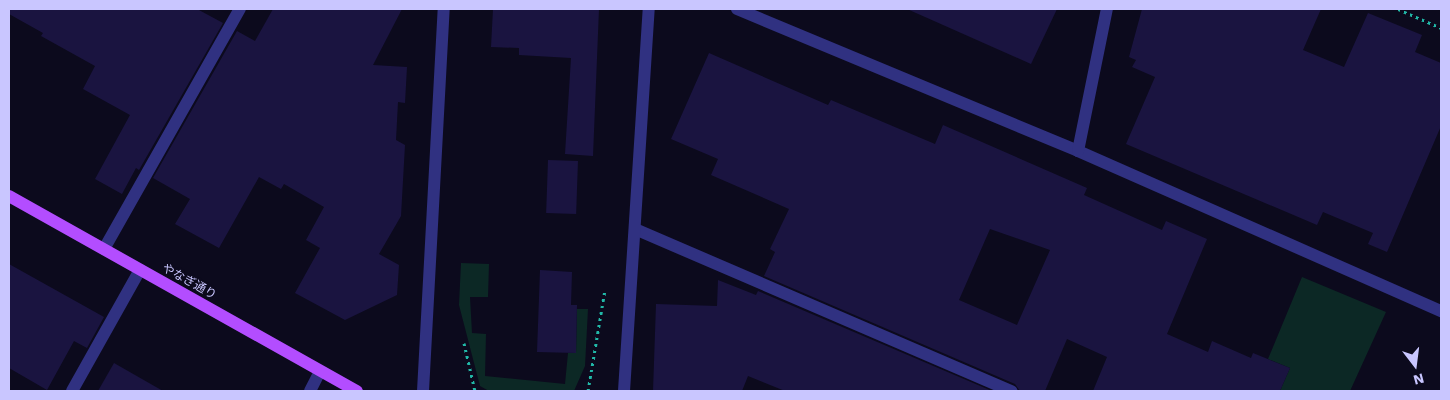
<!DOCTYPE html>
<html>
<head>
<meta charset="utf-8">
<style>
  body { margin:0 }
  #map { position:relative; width:1450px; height:400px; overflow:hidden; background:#0c0a1d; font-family:"Work Sans","Noto Sans JP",sans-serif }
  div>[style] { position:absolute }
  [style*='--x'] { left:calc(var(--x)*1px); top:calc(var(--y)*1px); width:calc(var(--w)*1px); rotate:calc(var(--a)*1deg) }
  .green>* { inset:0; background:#0c2825 }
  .building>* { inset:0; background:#1a1440; transform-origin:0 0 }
  .path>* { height:3px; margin-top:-1.5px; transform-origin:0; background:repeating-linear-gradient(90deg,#21b8a7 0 2.5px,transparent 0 6.5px) }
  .minor>* { height:12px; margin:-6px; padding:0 6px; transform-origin:6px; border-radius:6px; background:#303181 }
  .major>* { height:12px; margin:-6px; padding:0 6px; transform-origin:6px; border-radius:6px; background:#b34dff }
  span { translate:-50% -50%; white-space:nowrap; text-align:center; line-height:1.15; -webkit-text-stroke:4px #0c0a1d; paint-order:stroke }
  .street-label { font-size:12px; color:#c9c6ff }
  .frame { position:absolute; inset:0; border:10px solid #c9c6ff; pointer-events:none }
  .north { position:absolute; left:1390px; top:340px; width:50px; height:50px; -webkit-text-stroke:4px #0c0a1d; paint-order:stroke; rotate:165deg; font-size:14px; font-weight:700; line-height:20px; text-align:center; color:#c9c6ff }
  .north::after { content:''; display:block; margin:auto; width:18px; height:22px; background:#c9c6ff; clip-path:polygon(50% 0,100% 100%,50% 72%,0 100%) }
</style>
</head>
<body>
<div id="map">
  <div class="green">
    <div style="clip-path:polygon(461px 263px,489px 264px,488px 297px,470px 297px,472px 333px,486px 334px,485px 376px,565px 384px,568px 353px,576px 353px,577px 309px,588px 309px,585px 366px,574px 391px,489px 391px,480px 386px,459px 305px)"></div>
    <div style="clip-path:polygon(1302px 277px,1386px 312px,1350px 391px,1280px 391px,1290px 368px,1268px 359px)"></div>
  </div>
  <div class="building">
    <div style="clip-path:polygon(9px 9px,197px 9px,223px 23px,139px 170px,136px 168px,122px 194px,95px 179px,130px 115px,83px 89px,95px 66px,41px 36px,43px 33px,9px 14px)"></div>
    <div style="clip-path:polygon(273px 9px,402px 9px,373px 65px,407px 67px,405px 103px,398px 102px,396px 140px,405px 145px,401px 216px,379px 254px,399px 265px,397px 295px,345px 320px,295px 293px,320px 248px,306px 240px,324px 207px,284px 184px,281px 189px,259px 177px,219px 248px,175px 224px,190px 199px,153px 178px,237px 31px,255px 41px)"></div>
    <div style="clip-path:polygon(493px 9px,599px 9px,593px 156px,565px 154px,571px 58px,519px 55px,519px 48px,491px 47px)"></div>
    <div style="clip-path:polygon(907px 9px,1057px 9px,1031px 64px)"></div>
    <div style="clip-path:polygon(1142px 9px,1321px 9px,1303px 50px,1344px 67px,1368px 13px,1422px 35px,1415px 52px,1441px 63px,1441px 126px,1387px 252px,1368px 244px,1373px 233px,1323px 212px,1317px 225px,1126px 144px,1155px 77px,1132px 67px,1136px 60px,1129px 57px)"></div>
    <div style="clip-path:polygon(evenodd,709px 53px,828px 105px,831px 100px,935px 144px,943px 125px,1087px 188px,1084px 195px,1162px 230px,1166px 221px,1207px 239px,1167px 334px,1208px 352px,1212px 341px,1251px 358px,1253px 353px,1290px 368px,1280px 391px,1093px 391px,1107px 357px,1067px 339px,1045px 391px,1020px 391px,1015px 384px,764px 276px,775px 252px,770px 249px,789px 209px,711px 175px,718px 159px,671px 139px,709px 53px,990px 229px,1050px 250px,1017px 325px,959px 300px,990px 229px)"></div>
    <div style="left:548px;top:160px;width:30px;height:53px;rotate:2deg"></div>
    <div style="clip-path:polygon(9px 264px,104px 317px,87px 348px,74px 341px,47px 390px,9px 368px)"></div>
    <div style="clip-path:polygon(540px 270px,572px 272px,571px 305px,577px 305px,576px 353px,537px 352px)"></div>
    <div style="clip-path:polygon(718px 280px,756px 295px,758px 291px,992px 391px,785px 391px,748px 376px,742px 391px,653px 391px,656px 304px,717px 306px)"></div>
    <div style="clip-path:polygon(114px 363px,163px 391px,98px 391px)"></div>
  </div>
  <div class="path">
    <div style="--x:1398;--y:9;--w:47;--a:23.8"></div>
    <div style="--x:464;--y:343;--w:49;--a:77.1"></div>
    <div style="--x:588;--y:391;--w:103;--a:-80.5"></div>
  </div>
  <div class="minor">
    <div style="--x:737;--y:9;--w:369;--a:22.6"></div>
    <div style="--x:1078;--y:151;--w:397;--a:23.8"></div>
    <div style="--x:1078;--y:151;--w:145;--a:-78.5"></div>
    <div style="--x:635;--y:229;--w:410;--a:23.3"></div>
    <div style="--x:104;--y:249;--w:276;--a:-60.5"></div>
    <div style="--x:72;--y:391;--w:139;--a:-60.7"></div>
    <div style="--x:310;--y:391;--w:22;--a:-63"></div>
    <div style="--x:423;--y:391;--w:383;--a:-86.9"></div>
    <div style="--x:624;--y:391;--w:383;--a:-86.3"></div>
  </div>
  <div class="major">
    <div style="--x:9;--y:196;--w:399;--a:29.3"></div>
  </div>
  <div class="street-label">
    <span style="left:189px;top:282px;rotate:29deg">やなぎ通り</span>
  </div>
  <div class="frame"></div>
  <div class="north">N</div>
</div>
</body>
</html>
